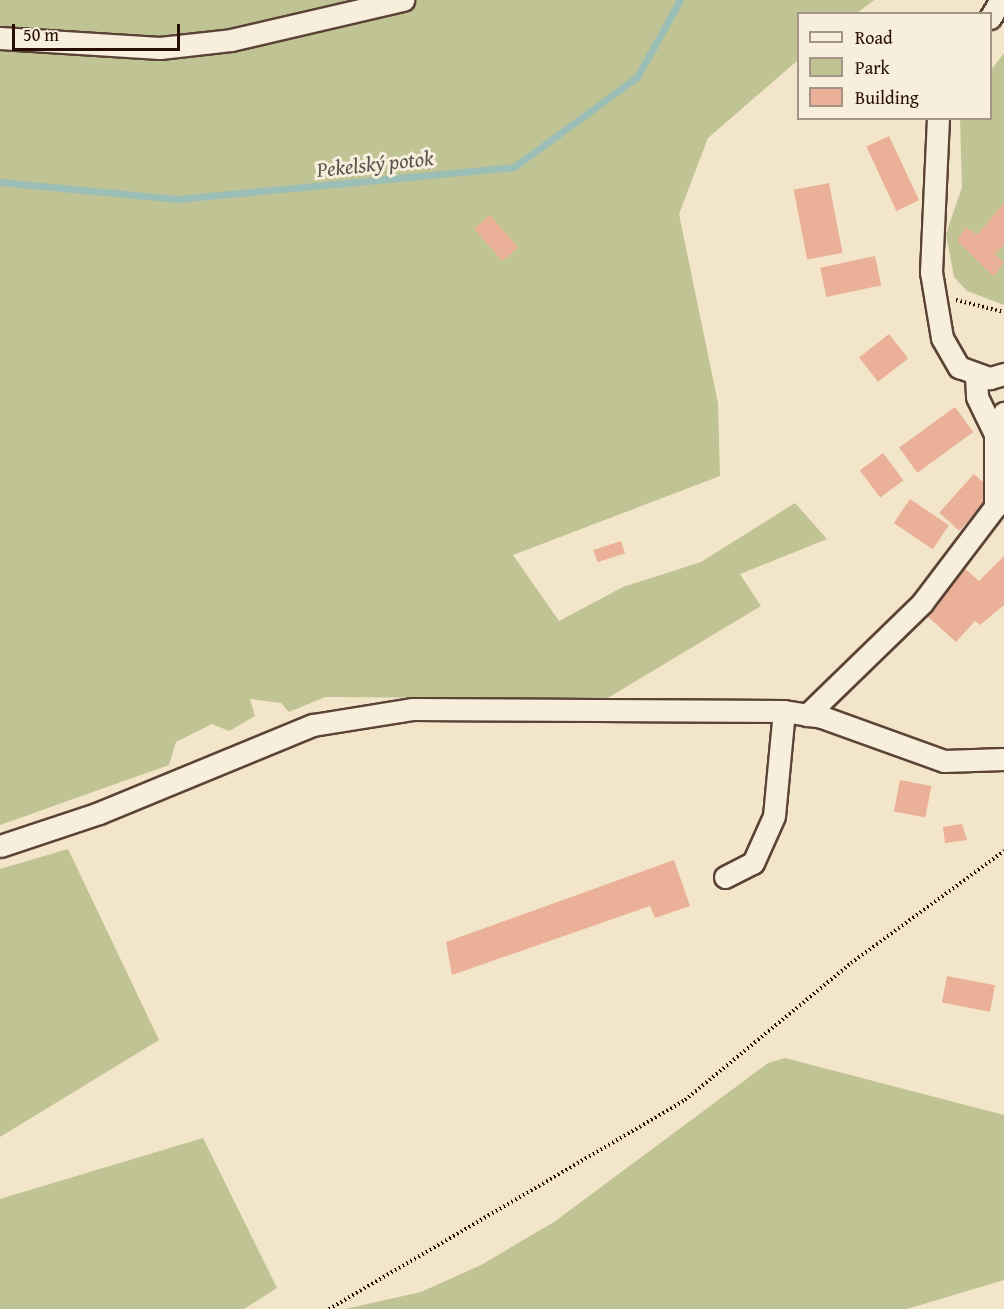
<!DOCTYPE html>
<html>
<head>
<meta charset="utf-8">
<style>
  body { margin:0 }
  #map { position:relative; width:1004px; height:1309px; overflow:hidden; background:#f3e5c9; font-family:"Gentium Book Plus",serif }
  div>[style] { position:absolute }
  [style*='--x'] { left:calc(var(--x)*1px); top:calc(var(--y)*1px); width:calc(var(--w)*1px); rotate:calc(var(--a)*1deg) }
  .green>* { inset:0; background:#c0c393 }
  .stream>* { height:7px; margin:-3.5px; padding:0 3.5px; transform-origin:3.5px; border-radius:3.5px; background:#9bbfb7 }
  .building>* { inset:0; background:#ebb098; transform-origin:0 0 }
  .path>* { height:4px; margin-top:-2px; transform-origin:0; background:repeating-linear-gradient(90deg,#280d04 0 1.5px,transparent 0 4.5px) }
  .roads { filter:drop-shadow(2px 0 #5b4335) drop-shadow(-2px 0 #5b4335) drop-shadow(0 2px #5b4335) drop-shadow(0 -2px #5b4335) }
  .minor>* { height:21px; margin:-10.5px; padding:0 10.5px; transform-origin:10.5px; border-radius:10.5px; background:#f7eedc }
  span { translate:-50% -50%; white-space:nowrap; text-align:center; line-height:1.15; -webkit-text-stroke:6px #f7eedc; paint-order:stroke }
  .water-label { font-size:21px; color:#56544c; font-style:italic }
  .legend { position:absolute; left:797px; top:12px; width:195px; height:108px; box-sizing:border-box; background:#f7eedc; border:2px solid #a49486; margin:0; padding:8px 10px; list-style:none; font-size:18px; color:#280d04 }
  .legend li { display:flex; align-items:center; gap:12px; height:30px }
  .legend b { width:30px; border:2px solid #a49486 }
  .scale { position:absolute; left:12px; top:24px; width:168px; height:27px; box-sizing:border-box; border:3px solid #280d04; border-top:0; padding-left:8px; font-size:18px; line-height:21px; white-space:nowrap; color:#280d04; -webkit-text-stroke:4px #f7eedc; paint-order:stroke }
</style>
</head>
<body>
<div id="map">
  <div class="green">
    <div style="clip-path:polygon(0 0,874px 0,857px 13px,798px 14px,798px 60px,708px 138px,679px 214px,718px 403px,720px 476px,513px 555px,559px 621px,623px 587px,701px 562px,795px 503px,827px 539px,740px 574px,761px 606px,606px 699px,325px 697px,289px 712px,281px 703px,250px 699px,255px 716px,229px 731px,212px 724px,176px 742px,169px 765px,0 825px)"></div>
    <div style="clip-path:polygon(1004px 53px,1004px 305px,967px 291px,954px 277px,946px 234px,962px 187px,960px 119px,990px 118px,991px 70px)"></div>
    <div style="clip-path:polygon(68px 849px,159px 1040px,0 1137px,0 869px)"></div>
    <div style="clip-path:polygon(785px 1058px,1004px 1115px,1004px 1280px,907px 1309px,345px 1309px,421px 1292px,481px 1265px,554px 1222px,768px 1063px)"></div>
    <div style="clip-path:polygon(203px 1138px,277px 1288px,244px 1309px,0 1309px,0 1199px)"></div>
  </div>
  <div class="stream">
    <div style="--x:0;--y:182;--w:178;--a:5.5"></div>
    <div style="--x:177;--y:199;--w:339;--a:-5.4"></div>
    <div style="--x:514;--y:167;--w:152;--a:-36.2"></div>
    <div style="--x:637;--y:77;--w:88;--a:-60.8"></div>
  </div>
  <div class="building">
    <div style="left:889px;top:136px;width:71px;height:25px;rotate:65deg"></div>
    <div style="left:829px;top:183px;width:71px;height:36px;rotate:79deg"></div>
    <div style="clip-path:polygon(1004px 203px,1004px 245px,995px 254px,1004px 263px,993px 276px,957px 241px,966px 227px,977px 235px)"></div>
    <div style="left:490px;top:215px;width:43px;height:21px;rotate:49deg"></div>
    <div style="left:875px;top:256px;width:30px;height:56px;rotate:78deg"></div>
    <div style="left:889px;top:334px;width:31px;height:38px;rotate:52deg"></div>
    <div style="left:955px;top:407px;width:31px;height:69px;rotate:54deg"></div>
    <div style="left:883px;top:453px;width:34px;height:29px;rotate:53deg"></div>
    <div style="left:974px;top:474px;width:27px;height:52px;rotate:42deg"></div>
    <div style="left:910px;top:499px;width:47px;height:29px;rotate:34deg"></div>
    <div style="left:621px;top:541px;width:13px;height:29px;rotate:72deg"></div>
    <div style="clip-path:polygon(1004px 556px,1004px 605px,980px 625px,975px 621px,956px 642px,925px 614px,960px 564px,979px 581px)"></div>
    <div style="left:900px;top:780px;width:32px;height:32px;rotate:11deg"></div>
    <div style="clip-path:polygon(962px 824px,967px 840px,945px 843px,943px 827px)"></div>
    <div style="clip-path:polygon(674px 860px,690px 906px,655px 918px,650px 906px,452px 975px,446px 942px)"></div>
    <div style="left:947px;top:976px;width:49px;height:27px;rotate:11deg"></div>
  </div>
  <div class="path">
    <div style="--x:956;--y:300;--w:49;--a:14"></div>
    <div style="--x:329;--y:1309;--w:413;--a:-30.4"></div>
    <div style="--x:685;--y:1100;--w:215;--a:-39.5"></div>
    <div style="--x:851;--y:963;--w:190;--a:-36.2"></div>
  </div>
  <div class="roads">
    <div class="minor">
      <div style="--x:990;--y:18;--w:21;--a:-59"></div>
      <div style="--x:0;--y:38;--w:160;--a:3.6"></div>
      <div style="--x:160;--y:48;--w:71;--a:-6.4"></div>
      <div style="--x:231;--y:40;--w:177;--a:-13.1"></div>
      <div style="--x:938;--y:118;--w:154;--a:92.6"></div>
      <div style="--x:931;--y:272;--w:67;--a:80.5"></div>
      <div style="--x:942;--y:338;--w:34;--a:60"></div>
      <div style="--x:959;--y:367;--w:33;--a:20"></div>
      <div style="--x:990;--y:378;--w:15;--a:-16"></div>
      <div style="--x:976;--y:376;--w:21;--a:87"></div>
      <div style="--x:977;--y:397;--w:41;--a:64.1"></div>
      <div style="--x:807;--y:715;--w:161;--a:-44.2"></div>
      <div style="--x:922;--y:603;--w:121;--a:-52.8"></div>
      <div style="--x:995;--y:507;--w:73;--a:-90"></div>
      <div style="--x:995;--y:434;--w:23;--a:-67"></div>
      <div style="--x:0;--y:846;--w:104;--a:-18.4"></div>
      <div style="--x:99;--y:813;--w:231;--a:-22.4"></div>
      <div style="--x:313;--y:725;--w:100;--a:-9.2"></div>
      <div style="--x:412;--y:709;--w:372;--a:0.3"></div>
      <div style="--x:784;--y:711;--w:38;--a:9"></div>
      <div style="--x:822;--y:717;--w:130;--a:19.8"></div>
      <div style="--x:944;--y:761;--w:60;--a:-1.9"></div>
      <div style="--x:725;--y:877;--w:31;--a:-27"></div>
      <div style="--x:753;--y:863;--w:51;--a:-65.9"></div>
      <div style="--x:774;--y:816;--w:105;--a:-84.6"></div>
    </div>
  </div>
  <div class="water-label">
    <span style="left:375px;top:164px;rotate:-6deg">Pekelský potok</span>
  </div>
  <ul class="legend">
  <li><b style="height:8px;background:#f7eedc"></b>Road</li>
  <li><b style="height:16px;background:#c0c393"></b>Park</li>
  <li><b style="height:16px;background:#ebb098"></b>Building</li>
  </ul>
  <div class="scale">50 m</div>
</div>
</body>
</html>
